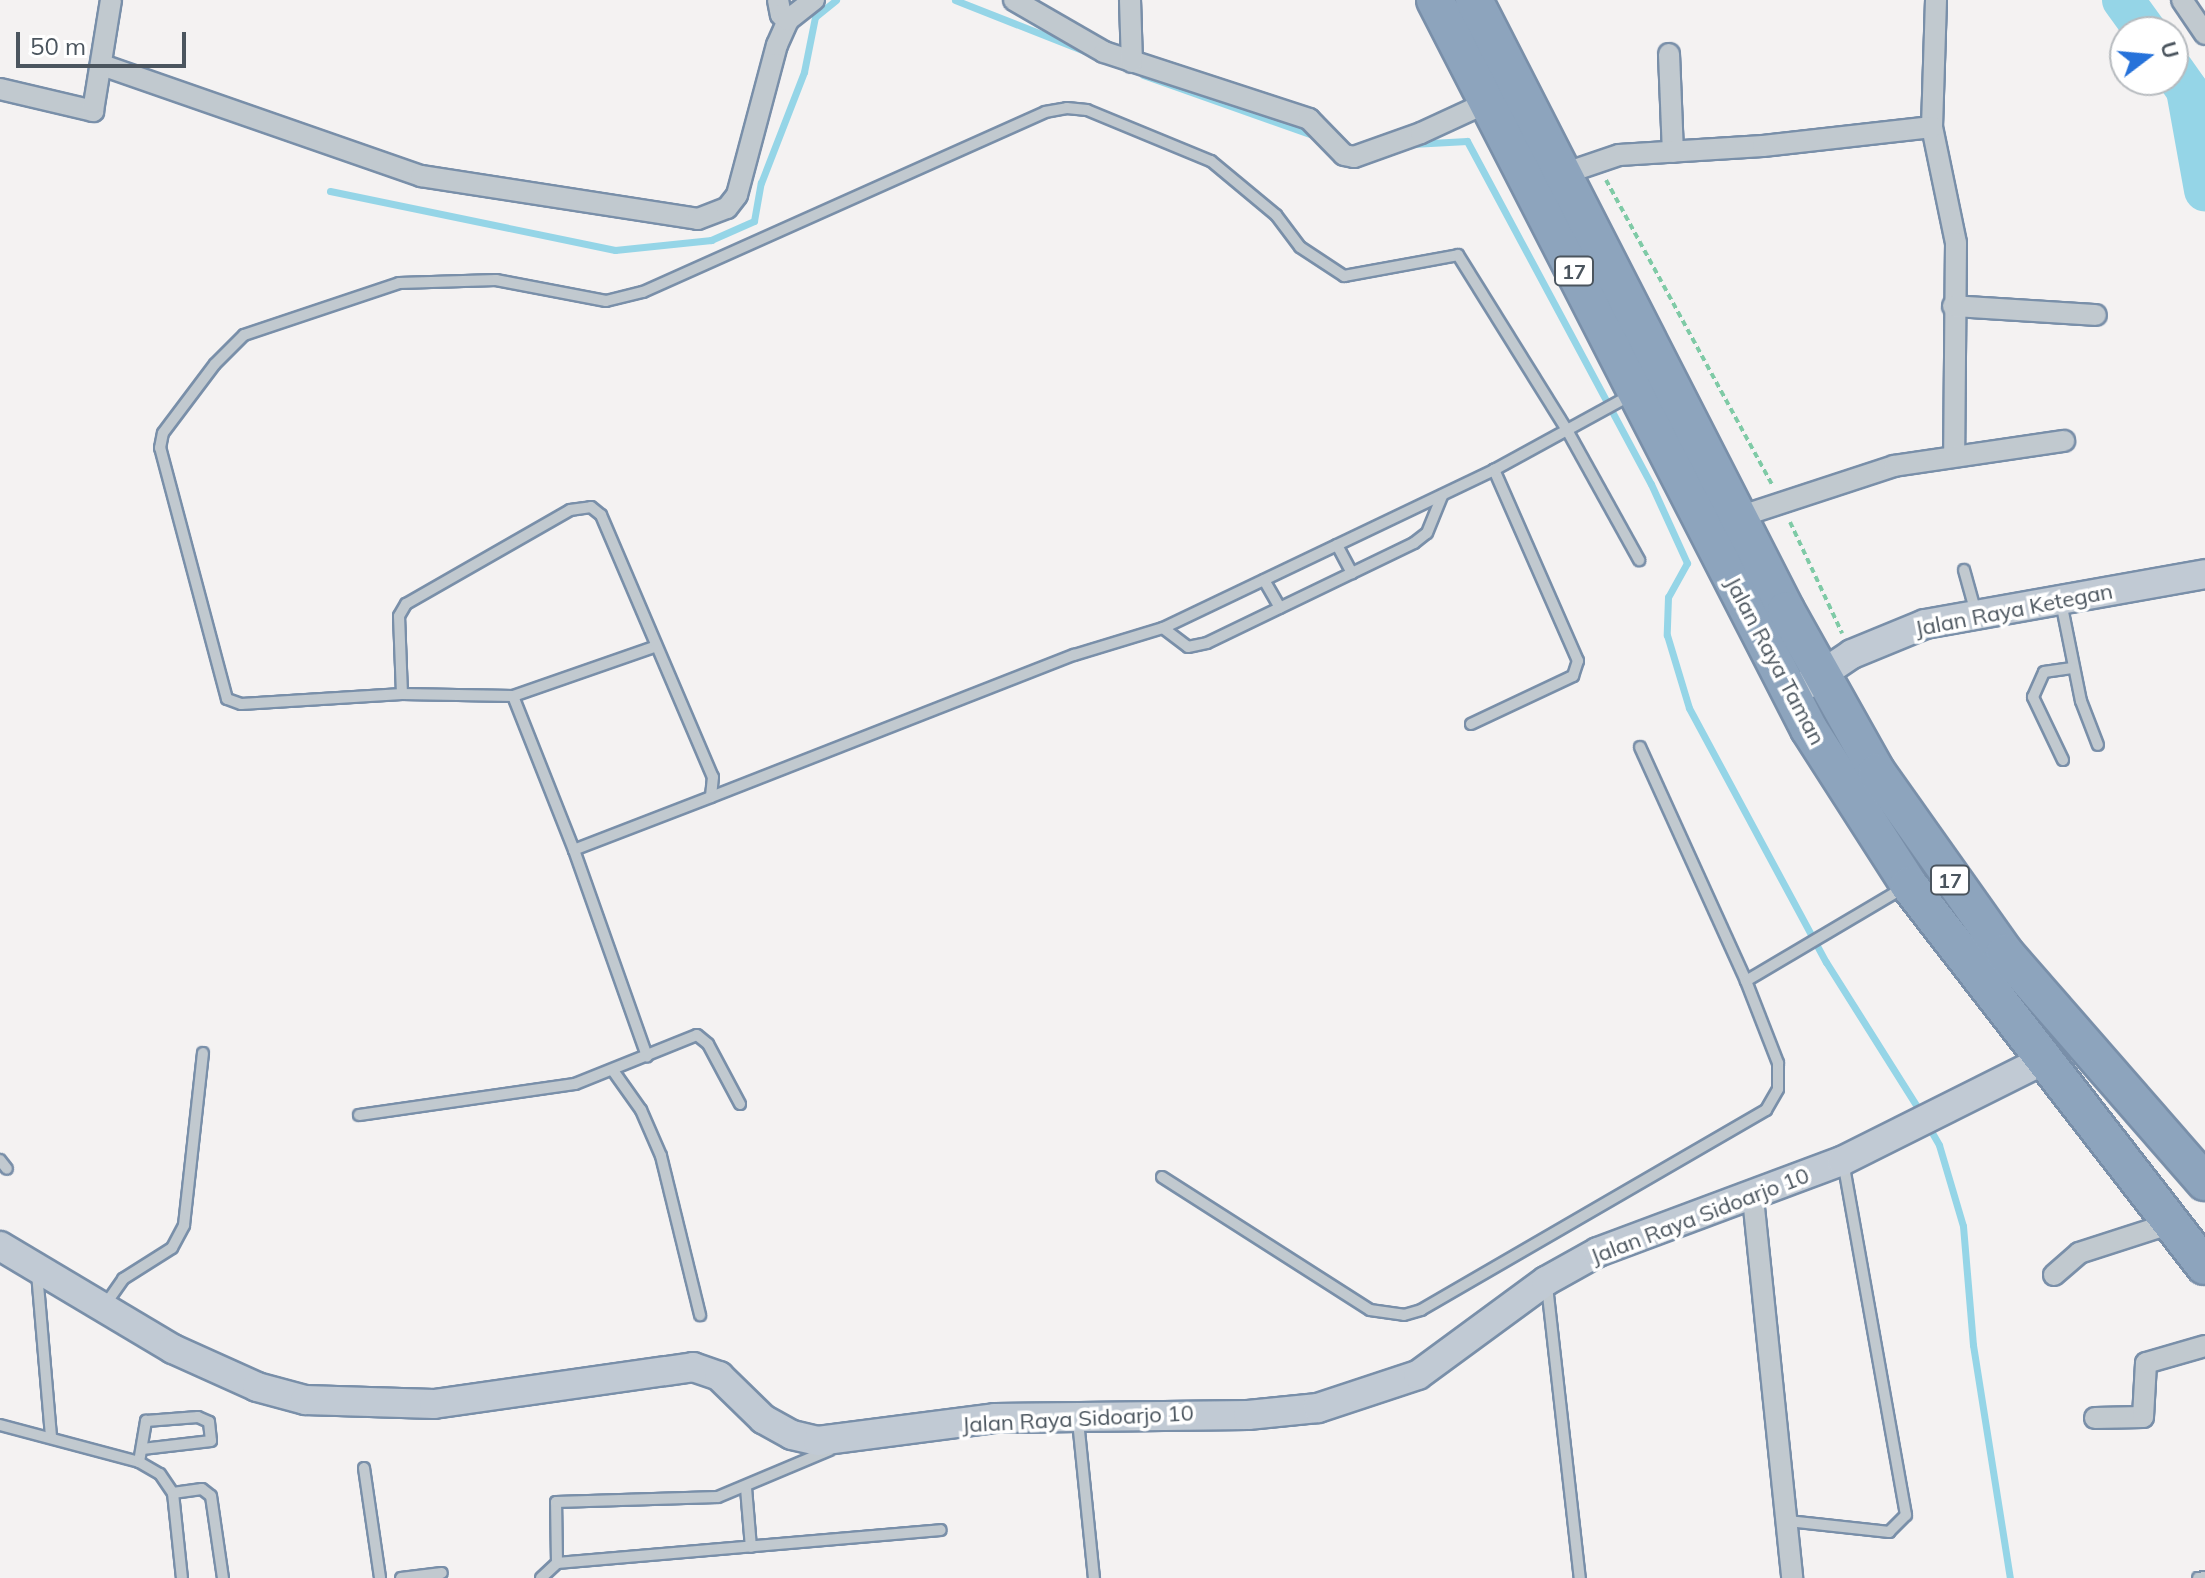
<!DOCTYPE html>
<html>
<head>
<meta charset="utf-8">
<style>
  body { margin:0 }
  #map { position:relative; width:2205px; height:1578px; overflow:hidden; background:#f4f2f2; font-family:Mulish,sans-serif }
  div>[style] { position:absolute }
  [style*='--x'] { left:calc(var(--x)*1px); top:calc(var(--y)*1px); width:calc(var(--w)*1px); rotate:calc(var(--a)*1deg) }
  .stream>* { height:7px; margin:-3.5px; padding:0 3.5px; transform-origin:3.5px; border-radius:3.5px; background:#95d5e7 }
  .river>* { height:42px; margin:-21px; padding:0 21px; transform-origin:21px; border-radius:21px; background:#95d5e7 }
  .path>* { height:4px; margin-top:-2px; transform-origin:0; background:repeating-linear-gradient(90deg,#7fcaa6 0 6px,transparent 0 10px) }
  .roads { filter:drop-shadow(2px 0 #798fa9) drop-shadow(-2px 0 #798fa9) drop-shadow(0 2px #798fa9) drop-shadow(0 -2px #798fa9) }
  .lane>* { height:10px; margin:-5px; padding:0 5px; transform-origin:5px; border-radius:5px; background:#c1c9cf }
  .street>* { height:20px; margin:-10px; padding:0 10px; transform-origin:10px; border-radius:10px; background:#c1c9cf }
  .secondary>* { height:28px; margin:-14px; padding:0 14px; transform-origin:14px; border-radius:14px; background:#c1cad4 }
  .highway>* { height:36px; margin:-18px; padding:0 18px; transform-origin:18px; border-radius:18px; background:#8da4bd }
  span { translate:-50% -50%; white-space:nowrap; text-align:center; line-height:1.15; -webkit-text-stroke:7px #fff; paint-order:stroke }
  .shield-label span { padding:2px 6px; background:#fff; border:2px solid; border-radius:6px; -webkit-text-stroke-width:0 }
  .shield-label { font-size:20px; color:#4b555e; font-weight:700 }
  .street-label { font-size:22px; color:#4b555e }
  .north { position:absolute; left:2109px; top:16px; width:80px; height:80px; box-sizing:border-box; background:#fff; border:2px solid #b7bbbf; border-radius:50%; rotate:74deg; font-size:22px; font-weight:700; line-height:32px; text-align:center; color:#4b555e }
  .north::after { content:''; display:block; margin:auto; width:28px; height:36px; background:#2672da; clip-path:polygon(50% 0,100% 100%,50% 72%,0 100%) }
  .scale { position:absolute; left:16px; top:32px; width:170px; height:36px; box-sizing:border-box; border:4px solid #4b555e; border-top:0; padding-left:10px; font-size:24px; line-height:28px; white-space:nowrap; color:#4b555e; -webkit-text-stroke:6px #fff; paint-order:stroke }
</style>
</head>
<body>
<div id="map">
  <div class="stream">
    <div style="--x:955;--y:0;--w:142;--a:21.5"></div>
    <div style="--x:1143;--y:75;--w:182;--a:19.5"></div>
    <div style="--x:1412;--y:144;--w:55;--a:-3.1"></div>
    <div style="--x:1467;--y:141;--w:389;--a:61.8"></div>
    <div style="--x:1651;--y:484;--w:87;--a:65.5"></div>
    <div style="--x:1687;--y:563;--w:39;--a:119"></div>
    <div style="--x:1668;--y:597;--w:38;--a:92"></div>
    <div style="--x:1667;--y:635;--w:76;--a:73.2"></div>
    <div style="--x:1689;--y:708;--w:289;--a:61.7"></div>
    <div style="--x:1826;--y:962;--w:178;--a:57.8"></div>
    <div style="--x:330;--y:191;--w:291;--a:11.7"></div>
    <div style="--x:615;--y:250;--w:97;--a:-5.9"></div>
    <div style="--x:711;--y:240;--w:47;--a:-23.8"></div>
    <div style="--x:754;--y:221;--w:39;--a:-80"></div>
    <div style="--x:761;--y:183;--w:119;--a:-68.8"></div>
    <div style="--x:804;--y:72;--w:56;--a:-78.7"></div>
    <div style="--x:815;--y:17;--w:27;--a:-39"></div>
    <div style="--x:1927;--y:1124;--w:24;--a:60"></div>
    <div style="--x:1939;--y:1145;--w:84;--a:73.5"></div>
    <div style="--x:1963;--y:1226;--w:119;--a:85.2"></div>
    <div style="--x:1973;--y:1345;--w:236;--a:81"></div>
  </div>
  <div class="river">
    <div style="--x:2123;--y:0;--w:39;--a:54"></div>
    <div style="--x:2173;--y:70;--w:24;--a:55"></div>
    <div style="--x:2187;--y:90;--w:102;--a:79.8"></div>
  </div>
  <div class="path">
    <div style="--x:1606;--y:180;--w:347;--a:61.4"></div>
    <div style="--x:1790;--y:522;--w:123;--a:64.9"></div>
  </div>
  <div class="roads">
    <div class="lane">
      <div style="--x:1337;--y:545;--w:32;--a:62"></div>
      <div style="--x:1964;--y:570;--w:45;--a:74.4"></div>
      <div style="--x:1264;--y:580;--w:32;--a:60"></div>
      <div style="--x:2061;--y:602;--w:101;--a:78.6"></div>
      <div style="--x:2081;--y:701;--w:47;--a:68.9"></div>
      <div style="--x:1163;--y:628;--w:31;--a:37"></div>
      <div style="--x:1188;--y:647;--w:19;--a:-12"></div>
      <div style="--x:1207;--y:643;--w:230;--a:-25.8"></div>
      <div style="--x:1414;--y:543;--w:16;--a:-38"></div>
      <div style="--x:1427;--y:533;--w:40;--a:-68"></div>
      <div style="--x:654;--y:647;--w:149;--a:160.8"></div>
      <div style="--x:513;--y:696;--w:111;--a:-179"></div>
      <div style="--x:402;--y:694;--w:161;--a:176.4"></div>
      <div style="--x:241;--y:704;--w:15;--a:-160"></div>
      <div style="--x:227;--y:699;--w:260;--a:-104.9"></div>
      <div style="--x:160;--y:448;--w:15;--a:-79"></div>
      <div style="--x:163;--y:433;--w:86;--a:-53"></div>
      <div style="--x:215;--y:364;--w:41;--a:-45"></div>
      <div style="--x:244;--y:335;--w:163;--a:-18.5"></div>
      <div style="--x:399;--y:283;--w:97;--a:-1.8"></div>
      <div style="--x:496;--y:280;--w:112;--a:10.8"></div>
      <div style="--x:606;--y:301;--w:38;--a:-14"></div>
      <div style="--x:643;--y:292;--w:440;--a:-24.1"></div>
      <div style="--x:1045;--y:112;--w:22;--a:-10"></div>
      <div style="--x:1067;--y:108;--w:20;--a:6"></div>
      <div style="--x:1087;--y:110;--w:134;--a:22.4"></div>
      <div style="--x:1211;--y:161;--w:85;--a:39.7"></div>
      <div style="--x:1276;--y:215;--w:40;--a:53"></div>
      <div style="--x:1300;--y:247;--w:53;--a:33.4"></div>
      <div style="--x:1344;--y:276;--w:116;--a:-10.4"></div>
      <div style="--x:1458;--y:255;--w:206;--a:58.1"></div>
      <div style="--x:1567;--y:430;--w:149;--a:61"></div>
      <div style="--x:402;--y:694;--w:78;--a:-92.2"></div>
      <div style="--x:399;--y:616;--w:14;--a:-60"></div>
      <div style="--x:406;--y:604;--w:189;--a:-29.8"></div>
      <div style="--x:570;--y:510;--w:21;--a:-8"></div>
      <div style="--x:591;--y:507;--w:13;--a:39"></div>
      <div style="--x:601;--y:515;--w:285;--a:66.9"></div>
      <div style="--x:713;--y:777;--w:20;--a:96"></div>
      <div style="--x:711;--y:797;--w:147;--a:158.9"></div>
      <div style="--x:513;--y:696;--w:166;--a:68.4"></div>
      <div style="--x:574;--y:850;--w:219;--a:70.5"></div>
      <div style="--x:1471;--y:724;--w:113;--a:-25.2"></div>
      <div style="--x:1573;--y:676;--w:16;--a:-72"></div>
      <div style="--x:1578;--y:661;--w:209;--a:-113.7"></div>
      <div style="--x:1640;--y:747;--w:257;--a:65.6"></div>
      <div style="--x:1746;--y:981;--w:182;--a:-30.6"></div>
      <div style="--x:2063;--y:760;--w:70;--a:-115.5"></div>
      <div style="--x:2033;--y:697;--w:27;--a:-66"></div>
      <div style="--x:2044;--y:672;--w:30;--a:-8"></div>
      <div style="--x:711;--y:797;--w:390;--a:-21.4"></div>
      <div style="--x:1074;--y:655;--w:93;--a:-16.9"></div>
      <div style="--x:1163;--y:628;--w:367;--a:-25.5"></div>
      <div style="--x:1494;--y:470;--w:156;--a:-28.7"></div>
      <div style="--x:614;--y:1072;--w:47;--a:54.6"></div>
      <div style="--x:641;--y:1110;--w:50;--a:66.5"></div>
      <div style="--x:661;--y:1156;--w:164;--a:76.2"></div>
      <div style="--x:359;--y:1115;--w:218;--a:-8.2"></div>
      <div style="--x:575;--y:1084;--w:131;--a:-21.9"></div>
      <div style="--x:697;--y:1035;--w:14;--a:39"></div>
      <div style="--x:708;--y:1044;--w:68;--a:61.9"></div>
      <div style="--x:0;--y:1160;--w:11;--a:52"></div>
      <div style="--x:1162;--y:1177;--w:247;--a:32.6"></div>
      <div style="--x:1370;--y:1310;--w:34;--a:8"></div>
      <div style="--x:1404;--y:1315;--w:18;--a:-16"></div>
      <div style="--x:1421;--y:1310;--w:399;--a:-30.1"></div>
      <div style="--x:1766;--y:1110;--w:24;--a:-60"></div>
      <div style="--x:1778;--y:1089;--w:26;--a:-90"></div>
      <div style="--x:1778;--y:1063;--w:88;--a:-111.3"></div>
      <div style="--x:37;--y:1273;--w:165;--a:85.1"></div>
      <div style="--x:1547;--y:1286;--w:294;--a:83.6"></div>
      <div style="--x:105;--y:1305;--w:32;--a:-55"></div>
      <div style="--x:123;--y:1279;--w:58;--a:-32.3"></div>
      <div style="--x:172;--y:1248;--w:26;--a:-62"></div>
      <div style="--x:184;--y:1225;--w:173;--a:-83.7"></div>
      <div style="--x:1078;--y:1421;--w:158;--a:84.2"></div>
      <div style="--x:0;--y:1425;--w:144;--a:14.9"></div>
      <div style="--x:139;--y:1462;--w:24;--a:30"></div>
      <div style="--x:160;--y:1474;--w:23;--a:56"></div>
      <div style="--x:173;--y:1493;--w:85;--a:84"></div>
      <div style="--x:139;--y:1462;--w:42;--a:-80.3"></div>
      <div style="--x:146;--y:1421;--w:52;--a:-4.4"></div>
      <div style="--x:198;--y:1417;--w:12;--a:24"></div>
      <div style="--x:209;--y:1422;--w:19;--a:84"></div>
      <div style="--x:211;--y:1441;--w:69;--a:173.4"></div>
      <div style="--x:364;--y:1468;--w:111;--a:81.7"></div>
      <div style="--x:746;--y:1488;--w:59;--a:85.2"></div>
      <div style="--x:173;--y:1493;--w:29;--a:-8"></div>
      <div style="--x:202;--y:1489;--w:11;--a:38"></div>
      <div style="--x:211;--y:1496;--w:83;--a:81.7"></div>
      <div style="--x:1788;--y:1521;--w:102;--a:6.2"></div>
      <div style="--x:1889;--y:1532;--w:24;--a:-45"></div>
      <div style="--x:1906;--y:1515;--w:358;--a:-100.1"></div>
      <div style="--x:557;--y:1563;--w:385;--a:-4.9"></div>
      <div style="--x:401;--y:1578;--w:41;--a:-7"></div>
      <div style="--x:541;--y:1578;--w:22;--a:-43"></div>
      <div style="--x:557;--y:1563;--w:61;--a:-90.9"></div>
      <div style="--x:556;--y:1502;--w:162;--a:-1.8"></div>
      <div style="--x:718;--y:1497;--w:121;--a:-22.8"></div>
      <div style="--x:2198;--y:1578;--w:7;--a:-8"></div>
    </div>
    <div class="street">
      <div style="--x:778;--y:0;--w:15;--a:79"></div>
      <div style="--x:781;--y:15;--w:9;--a:36"></div>
      <div style="--x:1014;--y:0;--w:104;--a:30"></div>
      <div style="--x:1104;--y:52;--w:216;--a:18.1"></div>
      <div style="--x:1309;--y:119;--w:50;--a:45.8"></div>
      <div style="--x:1344;--y:155;--w:10;--a:11"></div>
      <div style="--x:1354;--y:157;--w:71;--a:-19.7"></div>
      <div style="--x:1421;--y:133;--w:74;--a:-24.8"></div>
      <div style="--x:1130;--y:0;--w:62;--a:88.2"></div>
      <div style="--x:1936;--y:0;--w:127;--a:91.8"></div>
      <div style="--x:1932;--y:127;--w:118;--a:78.3"></div>
      <div style="--x:1956;--y:243;--w:210;--a:90.5"></div>
      <div style="--x:2182;--y:0;--w:41;--a:55.9"></div>
      <div style="--x:1669;--y:54;--w:98;--a:87.7"></div>
      <div style="--x:102;--y:65;--w:338;--a:19.2"></div>
      <div style="--x:421;--y:176;--w:280;--a:8.8"></div>
      <div style="--x:698;--y:219;--w:31;--a:-21"></div>
      <div style="--x:727;--y:208;--w:16;--a:-52"></div>
      <div style="--x:737;--y:195;--w:155;--a:-75.1"></div>
      <div style="--x:777;--y:45;--w:27;--a:-66"></div>
      <div style="--x:788;--y:20;--w:33;--a:-38"></div>
      <div style="--x:0;--y:89;--w:96;--a:13.3"></div>
      <div style="--x:93;--y:111;--w:112;--a:-80.8"></div>
      <div style="--x:1563;--y:174;--w:59;--a:-18.7"></div>
      <div style="--x:1619;--y:155;--w:144;--a:-3.6"></div>
      <div style="--x:1763;--y:146;--w:170;--a:-6.4"></div>
      <div style="--x:1953;--y:306;--w:143;--a:3.6"></div>
      <div style="--x:1739;--y:517;--w:163;--a:-18.2"></div>
      <div style="--x:1894;--y:466;--w:172;--a:-8.4"></div>
      <div style="--x:1753;--y:1198;--w:382;--a:84.1"></div>
      <div style="--x:2054;--y:1275;--w:33;--a:-41"></div>
      <div style="--x:2079;--y:1253;--w:101;--a:-17.9"></div>
      <div style="--x:2095;--y:1418;--w:48;--a:-1.2"></div>
      <div style="--x:2143;--y:1417;--w:54;--a:-86.8"></div>
      <div style="--x:2146;--y:1363;--w:61;--a:-16.1"></div>
    </div>
    <div class="secondary">
      <div style="--x:1806;--y:685;--w:55;--a:-34"></div>
      <div style="--x:1852;--y:654;--w:79;--a:-22.3"></div>
      <div style="--x:1925;--y:624;--w:284;--a:-10.1"></div>
      <div style="--x:0;--y:1246;--w:201;--a:30.8"></div>
      <div style="--x:173;--y:1349;--w:92;--a:24.3"></div>
      <div style="--x:257;--y:1387;--w:50;--a:15.2"></div>
      <div style="--x:305;--y:1400;--w:129;--a:1.8"></div>
      <div style="--x:434;--y:1404;--w:262;--a:-8.1"></div>
      <div style="--x:693;--y:1367;--w:28;--a:19"></div>
      <div style="--x:719;--y:1376;--w:62;--a:44.3"></div>
      <div style="--x:763;--y:1419;--w:33;--a:29"></div>
      <div style="--x:792;--y:1435;--w:27;--a:13"></div>
      <div style="--x:818;--y:1441;--w:178;--a:-7.4"></div>
      <div style="--x:995;--y:1418;--w:253;--a:-0.7"></div>
      <div style="--x:1248;--y:1415;--w:70;--a:-5.7"></div>
      <div style="--x:1318;--y:1408;--w:105;--a:-18.3"></div>
      <div style="--x:1418;--y:1375;--w:159;--a:-36.3"></div>
      <div style="--x:1546;--y:1281;--w:60;--a:-29.1"></div>
      <div style="--x:1598;--y:1252;--w:260;--a:-20.5"></div>
      <div style="--x:1842;--y:1161;--w:224;--a:-26.6"></div>
    </div>
    <div class="highway">
      <div style="--x:1435;--y:0;--w:819;--a:62.84"></div>
      <div style="--x:1809;--y:729;--w:185;--a:57.3"></div>
      <div style="--x:1909;--y:885;--w:482;--a:52.2"></div>
      <div style="--x:1474;--y:0;--w:685;--a:62.91"></div>
      <div style="--x:1786;--y:610;--w:186;--a:60.7"></div>
      <div style="--x:1877;--y:772;--w:222;--a:54.7"></div>
      <div style="--x:2005;--y:953;--w:304;--a:48.9"></div>
    </div>
  </div>
  <div class="shield-label">
    <span style="left:1574px;top:271px">17</span>
    <span style="left:1950px;top:880px">17</span>
  </div>
  <div class="street-label">
    <span style="left:2014px;top:610px;rotate:-11deg">Jalan Raya Ketegan</span>
    <span style="left:1775px;top:661px;rotate:62deg">Jalan Raya Taman</span>
    <span style="left:1700px;top:1216px;rotate:-21deg">Jalan Raya Sidoarjo 10</span>
    <span style="left:1078px;top:1419px;rotate:-3deg">Jalan Raya Sidoarjo 10</span>
  </div>
  <div class="north">U</div>
  <div class="scale">50 m</div>
</div>
</body>
</html>
